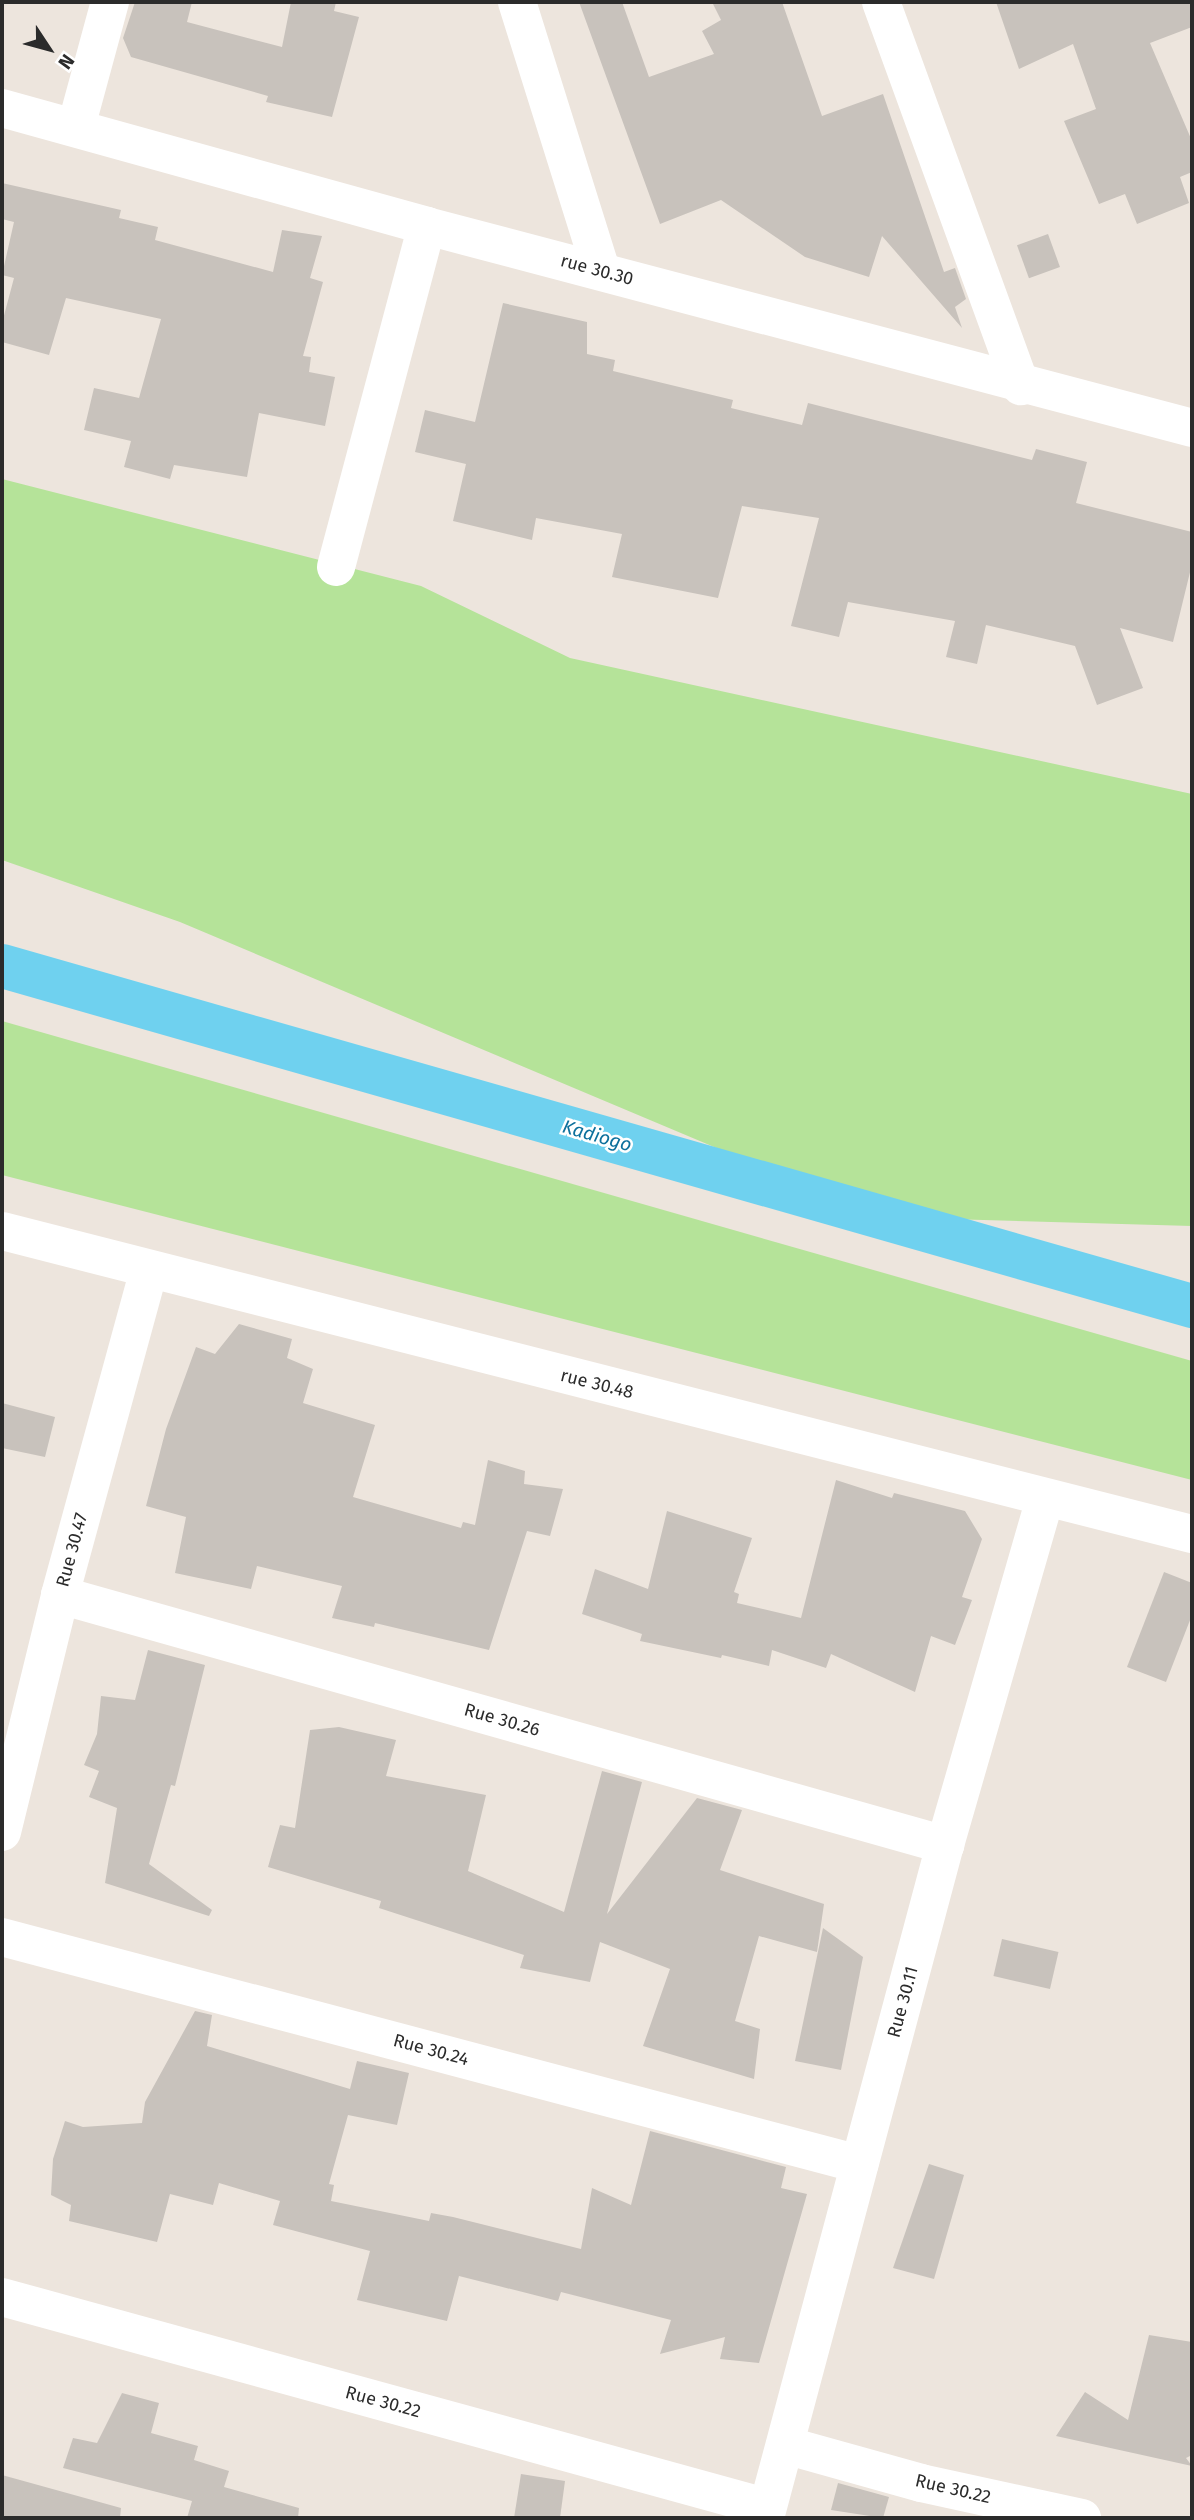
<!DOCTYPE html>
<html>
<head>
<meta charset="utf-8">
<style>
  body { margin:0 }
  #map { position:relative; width:1194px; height:2520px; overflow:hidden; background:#ede5dd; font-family:"Fira Sans",sans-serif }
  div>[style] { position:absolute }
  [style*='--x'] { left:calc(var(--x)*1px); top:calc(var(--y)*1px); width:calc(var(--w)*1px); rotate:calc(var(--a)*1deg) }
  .green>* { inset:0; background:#b5e399 }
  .canal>* { height:44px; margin:-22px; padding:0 22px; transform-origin:22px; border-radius:22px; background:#6fd1ef }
  .building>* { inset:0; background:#c8c2bc; transform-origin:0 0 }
  .minor>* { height:38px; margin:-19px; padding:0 19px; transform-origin:19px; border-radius:19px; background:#fff }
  span { translate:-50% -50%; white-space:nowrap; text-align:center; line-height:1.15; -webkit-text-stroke:5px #fff; paint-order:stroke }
  .street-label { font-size:18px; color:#2b2b2b }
  .water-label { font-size:19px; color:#0d709c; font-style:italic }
  .frame { position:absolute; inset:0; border:4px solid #2b2b2b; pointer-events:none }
  .north { position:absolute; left:14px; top:14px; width:70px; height:70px; -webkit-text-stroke:5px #fff; paint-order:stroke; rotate:126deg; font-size:19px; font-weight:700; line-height:28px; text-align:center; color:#2b2b2b }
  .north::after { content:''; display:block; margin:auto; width:24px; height:32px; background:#2b2b2b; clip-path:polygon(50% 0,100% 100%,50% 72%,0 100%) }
</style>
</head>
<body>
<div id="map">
  <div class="green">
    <div style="clip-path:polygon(2px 479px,421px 586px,570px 658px,1192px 794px,1192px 1226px,880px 1217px,180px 922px,2px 860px)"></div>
    <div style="clip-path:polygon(2px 1021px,1192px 1361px,1192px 1480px,2px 1175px)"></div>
  </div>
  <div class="canal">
    <div style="--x:2;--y:966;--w:1238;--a:15.95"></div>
  </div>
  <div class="building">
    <div style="clip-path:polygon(135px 2px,192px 2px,187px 22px,282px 47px,291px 2px,336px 2px,334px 11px,359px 17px,332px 117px,266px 102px,268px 96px,131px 57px,123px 38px)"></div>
    <div style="clip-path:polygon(579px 2px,622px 2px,649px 77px,714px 54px,702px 31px,721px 20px,712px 2px,782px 2px,822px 116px,883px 94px,944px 272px,955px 268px,966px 299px,955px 307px,962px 328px,882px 236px,869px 277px,805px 257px,721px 200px,660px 224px)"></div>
    <div style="clip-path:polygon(996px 2px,1192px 2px,1192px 27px,1150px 43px,1192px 141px,1192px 172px,1180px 177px,1189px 203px,1137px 224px,1125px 194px,1099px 204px,1064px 121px,1096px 109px,1073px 44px,1019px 69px)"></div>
    <div style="clip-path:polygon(2px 183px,121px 210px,119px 218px,158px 227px,155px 240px,273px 272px,282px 230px,322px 236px,310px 278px,323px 282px,303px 356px,311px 357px,309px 372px,335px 377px,325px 426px,259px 413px,247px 477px,174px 465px,170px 479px,124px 467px,131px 441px,84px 430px,94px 388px,139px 398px,161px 319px,66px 298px,49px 355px,2px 342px,2px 323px,14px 278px,2px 275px,14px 222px,2px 219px)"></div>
    <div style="left:1048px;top:234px;width:35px;height:33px;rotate:70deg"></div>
    <div style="clip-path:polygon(503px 303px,587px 322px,587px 354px,615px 360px,613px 371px,733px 400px,731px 408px,802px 425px,808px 403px,1032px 460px,1036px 449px,1087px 462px,1076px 503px,1192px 532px,1192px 564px,1173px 642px,1120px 628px,1143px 688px,1097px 705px,1075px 646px,986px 625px,977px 664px,946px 657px,955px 621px,848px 602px,839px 637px,791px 626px,819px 518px,742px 506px,718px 598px,612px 577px,622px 534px,536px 518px,532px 540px,453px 521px,466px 464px,415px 452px,425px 410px,475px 422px)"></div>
    <div style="clip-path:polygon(239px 1324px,292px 1339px,287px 1358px,313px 1369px,303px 1403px,375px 1425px,353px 1497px,461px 1528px,463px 1522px,475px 1525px,488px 1460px,525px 1471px,524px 1484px,563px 1489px,550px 1536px,527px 1531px,489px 1650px,375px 1623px,374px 1627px,332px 1618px,342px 1586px,257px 1566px,251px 1589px,175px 1573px,186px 1517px,146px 1506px,166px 1429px,196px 1347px,215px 1354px)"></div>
    <div style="clip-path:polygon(2px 1403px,55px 1417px,45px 1457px,2px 1448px)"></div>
    <div style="clip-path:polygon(836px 1480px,892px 1498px,894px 1493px,965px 1511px,982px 1539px,962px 1597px,972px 1600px,955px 1645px,931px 1636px,915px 1692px,831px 1654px,826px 1668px,772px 1650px,769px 1666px,722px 1655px,721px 1658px,640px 1641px,642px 1634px,582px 1614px,595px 1569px,648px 1589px,667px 1511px,752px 1538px,734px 1592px,739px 1594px,737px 1603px,801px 1618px)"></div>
    <div style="clip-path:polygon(1164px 1572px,1192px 1583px,1192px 1615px,1166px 1682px,1127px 1667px)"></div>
    <div style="clip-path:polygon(148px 1650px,205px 1665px,175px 1786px,171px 1785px,149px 1864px,212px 1910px,209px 1916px,105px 1883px,117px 1808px,89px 1797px,99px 1771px,84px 1765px,97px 1734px,101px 1696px,135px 1700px)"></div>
    <div style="clip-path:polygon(339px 1727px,396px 1740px,386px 1776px,486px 1795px,468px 1871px,564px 1912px,602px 1771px,642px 1782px,607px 1914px,697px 1798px,742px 1810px,720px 1870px,824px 1904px,817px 1952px,759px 1936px,735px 2021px,760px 2029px,754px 2079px,643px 2046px,670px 1969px,600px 1942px,590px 1982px,520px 1968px,524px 1955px,379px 1908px,381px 1901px,268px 1867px,280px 1825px,295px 1828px,310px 1730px)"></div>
    <div style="clip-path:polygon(823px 1928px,863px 1957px,841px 2070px,795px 2061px)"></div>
    <div style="left:1002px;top:1939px;width:58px;height:38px;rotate:13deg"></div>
    <div style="clip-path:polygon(195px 2011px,212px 2015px,207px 2046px,350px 2089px,357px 2061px,409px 2073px,397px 2125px,348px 2115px,329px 2184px,334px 2185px,331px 2201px,429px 2221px,431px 2213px,453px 2217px,581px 2249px,592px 2188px,631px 2205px,650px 2131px,786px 2167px,781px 2188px,807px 2194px,759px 2363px,720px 2359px,725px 2337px,660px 2354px,671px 2320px,561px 2292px,558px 2301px,459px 2276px,447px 2321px,357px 2300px,370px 2251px,273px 2225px,280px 2201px,219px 2183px,213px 2205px,170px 2194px,157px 2242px,69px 2221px,71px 2205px,51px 2195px,53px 2159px,65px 2121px,83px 2127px,142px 2123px,145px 2102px)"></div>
    <div style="clip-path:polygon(929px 2164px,964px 2175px,934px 2279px,893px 2268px)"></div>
    <div style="clip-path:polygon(1149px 2335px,1192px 2342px,1192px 2455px,1186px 2458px,1192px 2466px,1056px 2436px,1085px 2392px,1128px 2420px)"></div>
    <div style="clip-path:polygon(122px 2393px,159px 2403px,151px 2433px,198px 2446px,194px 2460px,229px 2471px,224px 2487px,299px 2508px,298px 2518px,187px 2518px,192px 2501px,63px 2468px,73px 2438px,97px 2443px)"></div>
    <div style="clip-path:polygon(521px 2474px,565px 2481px,560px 2518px,514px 2518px)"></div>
    <div style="clip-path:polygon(2px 2475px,121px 2508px,120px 2518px,2px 2518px)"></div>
    <div style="clip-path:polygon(838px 2483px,889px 2497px,883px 2518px,831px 2510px)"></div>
  </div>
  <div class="minor">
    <div style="--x:517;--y:2;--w:281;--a:72.6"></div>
    <div style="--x:881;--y:2;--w:409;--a:70"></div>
    <div style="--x:2;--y:108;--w:441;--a:15.5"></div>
    <div style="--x:427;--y:226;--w:791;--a:14.79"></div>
    <div style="--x:76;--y:127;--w:130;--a:-74.8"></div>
    <div style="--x:336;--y:567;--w:353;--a:-75.1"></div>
    <div style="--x:2;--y:1231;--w:1228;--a:14.29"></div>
    <div style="--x:60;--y:1595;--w:920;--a:15.77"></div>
    <div style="--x:2;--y:1832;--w:244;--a:-76.2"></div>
    <div style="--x:60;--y:1595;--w:337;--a:-74.7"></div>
    <div style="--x:2;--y:1937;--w:887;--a:14.84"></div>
    <div style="--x:2;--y:2297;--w:791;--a:15.39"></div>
    <div style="--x:785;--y:2445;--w:141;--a:15.6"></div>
    <div style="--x:921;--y:2483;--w:165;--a:12.3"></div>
    <div style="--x:765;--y:2518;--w:697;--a:-75.03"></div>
    <div style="--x:945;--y:1845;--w:361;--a:-73.9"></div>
  </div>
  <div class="street-label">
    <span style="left:597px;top:270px;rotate:15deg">rue 30.30</span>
    <span style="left:597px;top:1384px;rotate:14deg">rue 30.48</span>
    <span style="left:72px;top:1550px;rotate:-75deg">Rue 30.47</span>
    <span style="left:502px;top:1720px;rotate:16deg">Rue 30.26</span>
    <span style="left:903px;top:2002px;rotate:-75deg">Rue 30.11</span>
    <span style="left:431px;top:2050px;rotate:15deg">Rue 30.24</span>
    <span style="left:383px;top:2402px;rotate:15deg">Rue 30.22</span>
    <span style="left:953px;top:2489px;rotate:13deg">Rue 30.22</span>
  </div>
  <div class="water-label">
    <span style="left:597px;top:1136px;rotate:16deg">Kadiogo</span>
  </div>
  <div class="frame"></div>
  <div class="north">N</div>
</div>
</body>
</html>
